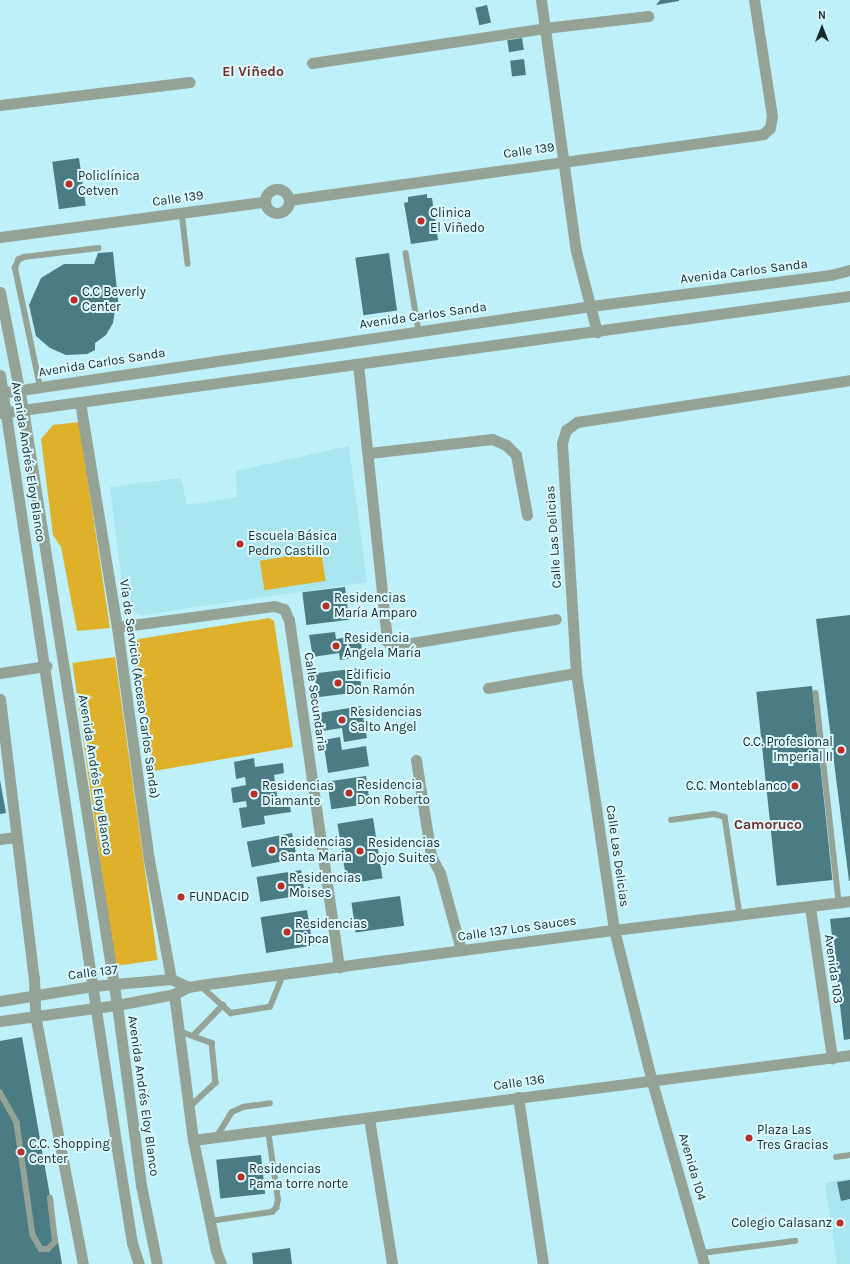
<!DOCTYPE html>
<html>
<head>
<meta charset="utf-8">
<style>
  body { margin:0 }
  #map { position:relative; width:850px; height:1264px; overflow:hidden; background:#bdf0f8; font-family:Karla,sans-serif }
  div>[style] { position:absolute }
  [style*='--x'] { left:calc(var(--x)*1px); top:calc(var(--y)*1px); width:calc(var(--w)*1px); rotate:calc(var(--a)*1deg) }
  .built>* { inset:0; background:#a9e6f0 }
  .green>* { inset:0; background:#dfb12b; transform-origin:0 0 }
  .building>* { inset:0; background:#4c7c83; transform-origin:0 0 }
  .service>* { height:5.5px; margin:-2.75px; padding:0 2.75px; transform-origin:2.75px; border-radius:2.75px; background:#95a397 }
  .minor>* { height:11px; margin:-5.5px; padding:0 5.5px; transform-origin:5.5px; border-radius:5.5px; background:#95a397 }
  .minor>.ring { margin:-5.5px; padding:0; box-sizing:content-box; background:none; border:11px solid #95a397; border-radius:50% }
  .tertiary>* { height:11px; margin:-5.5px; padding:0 5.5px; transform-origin:5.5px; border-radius:5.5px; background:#95a397 }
  .dots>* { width:11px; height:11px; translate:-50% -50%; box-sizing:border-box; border:2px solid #dbf9fe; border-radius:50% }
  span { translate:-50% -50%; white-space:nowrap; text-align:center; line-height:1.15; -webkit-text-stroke:4px #dbf9fe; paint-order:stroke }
  .street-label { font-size:13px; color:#172b2e }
  .poi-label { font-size:13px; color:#172b2e }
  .left { translate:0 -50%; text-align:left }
  .right { translate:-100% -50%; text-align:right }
  .neighbourhood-label { font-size:14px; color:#712c24; font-weight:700 }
  .north { position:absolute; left:802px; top:8px; width:40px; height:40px; -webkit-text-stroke:3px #dbf9fe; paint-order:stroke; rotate:0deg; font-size:11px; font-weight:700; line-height:16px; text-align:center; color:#172b2e }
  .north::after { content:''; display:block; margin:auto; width:14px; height:18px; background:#172b2e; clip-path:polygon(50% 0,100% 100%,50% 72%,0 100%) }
</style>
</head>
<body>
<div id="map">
  <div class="built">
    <div style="clip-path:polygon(349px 446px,367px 582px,141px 615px,125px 606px,110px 487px,181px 478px,187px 505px,237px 497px,236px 471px)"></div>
    <div style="clip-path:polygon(850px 1178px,850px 1264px,837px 1264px,825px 1183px)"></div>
  </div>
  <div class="green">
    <div style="clip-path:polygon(79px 422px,110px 628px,77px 631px,61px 547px,53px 535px,41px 439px,53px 425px)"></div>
    <div style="left:321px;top:551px;width:30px;height:62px;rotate:81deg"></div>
    <div style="clip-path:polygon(269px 618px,274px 621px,293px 747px,154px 771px,134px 642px,139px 639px)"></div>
    <div style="left:115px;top:657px;width:306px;height:43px;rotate:82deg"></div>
  </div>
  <div class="building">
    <div style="clip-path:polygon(660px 0,679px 0,679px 1px,656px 5px)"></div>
    <div style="left:487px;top:5px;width:18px;height:12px;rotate:77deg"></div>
    <div style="left:522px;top:38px;width:12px;height:15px;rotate:81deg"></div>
    <div style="left:524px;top:59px;width:16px;height:14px;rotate:83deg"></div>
    <div style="left:79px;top:158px;width:48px;height:27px;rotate:82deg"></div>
    <div style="clip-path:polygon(427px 194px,427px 198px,432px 198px,438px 240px,411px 244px,404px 203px,408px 202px,408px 197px)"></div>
    <div style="clip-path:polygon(113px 252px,119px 309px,115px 310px,113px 323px,106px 335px,95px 343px,95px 350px,87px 354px,66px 355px,50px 348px,36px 336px,29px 305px,41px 278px,64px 264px,94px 264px,98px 253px)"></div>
    <div style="left:389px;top:253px;width:58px;height:34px;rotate:82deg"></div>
    <div style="left:345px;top:587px;width:33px;height:43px;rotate:83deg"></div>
    <div style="clip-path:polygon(850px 615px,850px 881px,849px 881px,816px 619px)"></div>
    <div style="clip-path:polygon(335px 632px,336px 639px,360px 635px,363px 657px,340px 660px,339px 653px,313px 657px,309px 635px)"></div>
    <div style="left:359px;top:668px;width:24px;height:45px;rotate:83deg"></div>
    <div style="left:812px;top:686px;width:195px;height:56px;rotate:84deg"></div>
    <div style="clip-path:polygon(361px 706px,367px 738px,344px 742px,342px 728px,322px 731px,319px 713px)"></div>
    <div style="clip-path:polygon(340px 737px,342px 750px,366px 746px,369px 766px,328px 773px,323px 740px)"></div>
    <div style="clip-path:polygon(254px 758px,255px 767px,283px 763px,284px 773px,274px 775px,278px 802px,289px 801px,291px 812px,264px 816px,265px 824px,242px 828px,239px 808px,247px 807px,246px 801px,233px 803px,231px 788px,246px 785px,245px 777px,236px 779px,234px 762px)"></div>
    <div style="left:366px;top:776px;width:28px;height:39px;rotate:82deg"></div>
    <div style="clip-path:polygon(0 780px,6px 813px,0 814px)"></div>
    <div style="left:373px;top:818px;width:61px;height:36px;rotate:81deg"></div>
    <div style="left:292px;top:833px;width:26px;height:46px;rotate:79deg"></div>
    <div style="left:301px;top:870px;width:25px;height:45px;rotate:81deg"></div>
    <div style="left:400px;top:896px;width:30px;height:49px;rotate:82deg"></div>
    <div style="left:307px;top:910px;width:36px;height:47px;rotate:81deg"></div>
    <div style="clip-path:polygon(850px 917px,850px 1039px,844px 1040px,830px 919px)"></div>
    <div style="clip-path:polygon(22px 1037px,62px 1264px,0 1264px,0 1041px)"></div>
    <div style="left:261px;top:1155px;width:39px;height:45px;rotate:84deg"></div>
    <div style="clip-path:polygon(850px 1180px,850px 1199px,841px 1201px,837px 1182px)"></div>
    <div style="clip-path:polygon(290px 1248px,292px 1264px,253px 1264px,252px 1253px)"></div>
  </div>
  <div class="service">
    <div style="--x:182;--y:212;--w:52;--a:83.4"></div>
    <div style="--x:406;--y:253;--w:79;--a:80.5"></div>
    <div style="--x:40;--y:387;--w:122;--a:-101.9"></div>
    <div style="--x:15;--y:268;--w:9;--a:-69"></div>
    <div style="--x:18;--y:260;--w:7;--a:-27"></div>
    <div style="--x:24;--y:257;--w:75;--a:-6.9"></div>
    <div style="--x:816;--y:693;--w:211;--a:83.7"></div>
    <div style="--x:671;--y:820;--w:43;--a:-7.9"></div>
    <div style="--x:714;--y:814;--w:11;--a:15"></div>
    <div style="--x:725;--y:817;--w:99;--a:81.3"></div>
    <div style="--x:200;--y:985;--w:42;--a:42.1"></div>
    <div style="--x:231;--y:1013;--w:39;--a:-9"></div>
    <div style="--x:270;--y:1007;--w:35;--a:-68"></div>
    <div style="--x:179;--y:1031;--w:35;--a:20"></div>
    <div style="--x:212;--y:1043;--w:40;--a:84.3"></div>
    <div style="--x:216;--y:1083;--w:37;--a:137"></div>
    <div style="--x:193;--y:1036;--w:43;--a:-45.9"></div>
    <div style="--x:0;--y:1092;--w:35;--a:61"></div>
    <div style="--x:17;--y:1123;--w:113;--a:81.9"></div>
    <div style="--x:33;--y:1235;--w:16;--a:60"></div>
    <div style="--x:41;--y:1249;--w:7;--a:0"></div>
    <div style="--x:48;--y:1249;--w:10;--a:-45"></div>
    <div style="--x:55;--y:1242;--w:44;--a:-96.5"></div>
    <div style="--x:217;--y:1136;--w:28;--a:-58"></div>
    <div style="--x:232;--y:1112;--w:12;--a:-24"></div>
    <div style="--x:243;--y:1107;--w:27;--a:-8"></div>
    <div style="--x:836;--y:1157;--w:14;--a:-8"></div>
    <div style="--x:210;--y:1221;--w:63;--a:-8.3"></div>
    <div style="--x:272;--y:1212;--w:6;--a:-45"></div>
    <div style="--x:276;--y:1208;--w:8;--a:-76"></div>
    <div style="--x:278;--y:1200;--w:70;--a:-98.2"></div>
    <div style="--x:702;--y:1253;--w:94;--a:-7.4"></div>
  </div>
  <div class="minor">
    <div style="--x:541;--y:0;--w:253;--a:82.1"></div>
    <div style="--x:576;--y:251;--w:84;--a:75.5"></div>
    <div style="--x:312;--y:63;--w:236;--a:-8.5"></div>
    <div style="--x:545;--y:28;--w:104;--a:-6.6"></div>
    <div style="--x:0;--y:105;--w:191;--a:-6.9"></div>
    <div class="ring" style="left:265px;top:189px;width:13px;height:13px"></div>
    <div style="--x:289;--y:200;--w:479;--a:-7.9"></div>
    <div style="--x:763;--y:134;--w:9;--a:-41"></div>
    <div style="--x:770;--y:128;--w:12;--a:-81"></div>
    <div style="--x:772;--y:116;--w:117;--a:-98.8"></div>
    <div style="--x:0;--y:237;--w:266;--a:-7.6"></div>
    <div style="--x:0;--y:292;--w:119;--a:78.9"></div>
    <div style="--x:23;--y:409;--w:603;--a:81.04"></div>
    <div style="--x:117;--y:1005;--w:182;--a:82.4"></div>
    <div style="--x:141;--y:1185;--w:81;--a:78.6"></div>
    <div style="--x:358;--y:364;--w:279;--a:84"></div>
    <div style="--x:387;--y:641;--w:8;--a:40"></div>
    <div style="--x:393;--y:646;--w:165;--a:-9.4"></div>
    <div style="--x:0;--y:375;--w:789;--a:81.4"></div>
    <div style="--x:118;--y:1155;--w:89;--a:81"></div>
    <div style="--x:132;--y:1243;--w:22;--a:72"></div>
    <div style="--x:80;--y:402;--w:228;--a:80.7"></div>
    <div style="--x:117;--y:627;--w:235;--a:82.2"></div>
    <div style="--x:149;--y:860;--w:121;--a:79.5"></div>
    <div style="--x:369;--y:453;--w:124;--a:-6.5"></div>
    <div style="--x:492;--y:439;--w:15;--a:23"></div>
    <div style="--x:506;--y:445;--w:14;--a:45"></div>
    <div style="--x:516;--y:455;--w:61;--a:79.6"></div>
    <div style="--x:117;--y:627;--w:158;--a:-7.6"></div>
    <div style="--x:274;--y:606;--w:10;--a:17"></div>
    <div style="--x:284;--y:609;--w:12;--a:66"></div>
    <div style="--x:289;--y:620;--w:351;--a:81.8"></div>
    <div style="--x:0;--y:673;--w:47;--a:-8.7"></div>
    <div style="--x:488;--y:688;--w:89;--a:-9.7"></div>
    <div style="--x:0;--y:699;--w:281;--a:83.1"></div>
    <div style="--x:34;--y:978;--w:37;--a:88"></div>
    <div style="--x:35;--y:1015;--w:254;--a:79.1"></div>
    <div style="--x:416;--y:760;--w:97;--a:81.1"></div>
    <div style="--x:431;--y:856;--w:19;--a:62"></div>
    <div style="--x:440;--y:873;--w:80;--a:74.7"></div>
    <div style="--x:0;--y:839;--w:16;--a:-7"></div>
    <div style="--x:810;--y:907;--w:153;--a:81.7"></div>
    <div style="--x:174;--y:994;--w:147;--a:82.6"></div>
    <div style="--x:193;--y:1140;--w:113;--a:78.3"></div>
    <div style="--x:216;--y:1251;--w:14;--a:69"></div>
    <div style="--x:0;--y:1001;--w:94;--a:-9.2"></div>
    <div style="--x:93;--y:986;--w:78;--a:-5.1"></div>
    <div style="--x:171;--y:979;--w:19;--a:25"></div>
    <div style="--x:0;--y:1021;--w:118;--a:-7.8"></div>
    <div style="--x:117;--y:1005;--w:58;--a:-10.9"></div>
    <div style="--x:174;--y:994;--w:16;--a:-27"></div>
    <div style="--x:188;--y:987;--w:12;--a:-9"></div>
    <div style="--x:200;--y:985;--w:418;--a:-7.6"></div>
    <div style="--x:614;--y:930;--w:238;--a:-7"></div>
    <div style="--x:518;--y:1097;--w:169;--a:81.5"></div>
    <div style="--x:369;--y:1118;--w:148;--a:81"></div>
    <div style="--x:193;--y:1140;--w:662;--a:-7.37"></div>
    <div style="--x:704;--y:1264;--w:193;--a:-105.9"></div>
    <div style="--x:651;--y:1078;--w:153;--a:-104"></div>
    <div style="--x:614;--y:930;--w:260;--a:-98.4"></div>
    <div style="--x:576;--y:673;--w:230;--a:-93.5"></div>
    <div style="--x:562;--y:443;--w:14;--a:-73"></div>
    <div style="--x:566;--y:430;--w:14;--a:-36"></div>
    <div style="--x:577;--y:422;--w:276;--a:-8.7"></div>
  </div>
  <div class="tertiary">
    <div style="--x:0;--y:393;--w:597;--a:-8.37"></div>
    <div style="--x:591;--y:306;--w:242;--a:-7.4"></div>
    <div style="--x:831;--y:275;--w:20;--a:-15"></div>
    <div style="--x:0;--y:413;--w:858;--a:-7.84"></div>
  </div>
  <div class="dots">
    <div style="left:69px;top:184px;background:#bb2d25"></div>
    <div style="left:421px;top:221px;background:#bb2d25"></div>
    <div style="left:74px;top:300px;background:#bb2d25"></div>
    <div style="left:240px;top:544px;background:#bb2d25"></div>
    <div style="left:326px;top:606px;background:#bb2d25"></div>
    <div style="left:336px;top:646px;background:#bb2d25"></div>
    <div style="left:338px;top:683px;background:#bb2d25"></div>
    <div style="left:342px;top:720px;background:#bb2d25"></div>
    <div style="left:841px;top:750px;background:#bb2d25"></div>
    <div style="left:795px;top:786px;background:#bb2d25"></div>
    <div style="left:349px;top:793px;background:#bb2d25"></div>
    <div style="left:254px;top:794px;background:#bb2d25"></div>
    <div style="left:272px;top:850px;background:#bb2d25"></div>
    <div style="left:360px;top:851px;background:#bb2d25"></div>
    <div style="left:281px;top:886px;background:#bb2d25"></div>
    <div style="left:181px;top:897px;background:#bb2d25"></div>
    <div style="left:287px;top:932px;background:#bb2d25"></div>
    <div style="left:749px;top:1138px;background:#bb2d25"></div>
    <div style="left:21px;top:1152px;background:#bb2d25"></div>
    <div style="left:241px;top:1177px;background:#bb2d25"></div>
    <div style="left:840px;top:1223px;background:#bb2d25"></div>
  </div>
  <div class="street-label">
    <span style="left:529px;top:151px;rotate:-8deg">Calle 139</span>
    <span style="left:178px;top:199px;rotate:-8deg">Calle 139</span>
    <span style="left:744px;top:272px;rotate:-7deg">Avenida Carlos Sanda</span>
    <span style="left:423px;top:316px;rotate:-8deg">Avenida Carlos Sanda</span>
    <span style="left:102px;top:363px;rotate:-9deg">Avenida Carlos Sanda</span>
    <span style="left:28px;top:462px;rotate:81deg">Avenida Andrés Eloy Blanco</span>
    <span style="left:554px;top:537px;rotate:-94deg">Calle Las Delicias</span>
    <span style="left:139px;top:689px;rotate:82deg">Vía de Servicio (Acceso Carlos Sanda)</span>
    <span style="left:315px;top:702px;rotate:82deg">Calle Secundaria</span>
    <span style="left:95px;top:775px;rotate:81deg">Avenida Andrés Eloy Blanco</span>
    <span style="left:617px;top:856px;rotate:82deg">Calle Las Delicias</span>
    <span style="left:517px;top:929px;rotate:-8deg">Calle 137 Los Sauces</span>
    <span style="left:833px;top:969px;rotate:82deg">Avenida 103</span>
    <span style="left:93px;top:973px;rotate:-7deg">Calle 137</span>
    <span style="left:519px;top:1083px;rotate:-8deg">Calle 136</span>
    <span style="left:143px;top:1096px;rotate:82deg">Avenida Andrés Eloy Blanco</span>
    <span style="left:692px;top:1167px;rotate:74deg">Avenida 104</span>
  </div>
  <div class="poi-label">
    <span class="left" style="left:78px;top:184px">Policlínica<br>Cetven</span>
    <span class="left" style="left:430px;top:221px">Clinica<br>El Viñedo</span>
    <span class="left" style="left:82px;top:300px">C.C Beverly<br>Center</span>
    <span class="left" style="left:248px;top:544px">Escuela Básica<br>Pedro Castillo</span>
    <span class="left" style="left:334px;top:606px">Residencias<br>María Amparo</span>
    <span class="left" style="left:344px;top:646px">Residencia<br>Angela María</span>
    <span class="left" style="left:346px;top:683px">Edificio<br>Don Ramón</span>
    <span class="left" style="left:350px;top:720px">Residencias<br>Salto Angel</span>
    <span class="right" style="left:833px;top:750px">C.C. Profesional<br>Imperial II</span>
    <span class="left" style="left:357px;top:793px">Residencia<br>Don Roberto</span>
    <span class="right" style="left:787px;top:786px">C.C. Monteblanco</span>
    <span class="left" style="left:262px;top:794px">Residencias<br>Diamante</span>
    <span class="left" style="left:280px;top:850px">Residencias<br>Santa Maria</span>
    <span class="left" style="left:368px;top:851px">Residencias<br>Dojo Suites</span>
    <span class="left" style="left:289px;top:886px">Residencias<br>Moises</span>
    <span class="left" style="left:189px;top:897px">FUNDACID</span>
    <span class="left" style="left:295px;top:932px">Residencias<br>Dipca</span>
    <span class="left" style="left:757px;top:1138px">Plaza Las<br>Tres Gracias</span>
    <span class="left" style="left:29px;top:1152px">C.C. Shopping<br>Center</span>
    <span class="left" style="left:249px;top:1177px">Residencias<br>Pama torre norte</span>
    <span class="right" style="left:832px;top:1223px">Colegio Calasanz</span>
  </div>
  <div class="neighbourhood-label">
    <span style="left:253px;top:72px">El Viñedo</span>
    <span style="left:768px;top:825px">Camoruco</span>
  </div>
  <div class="north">N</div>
</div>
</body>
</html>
